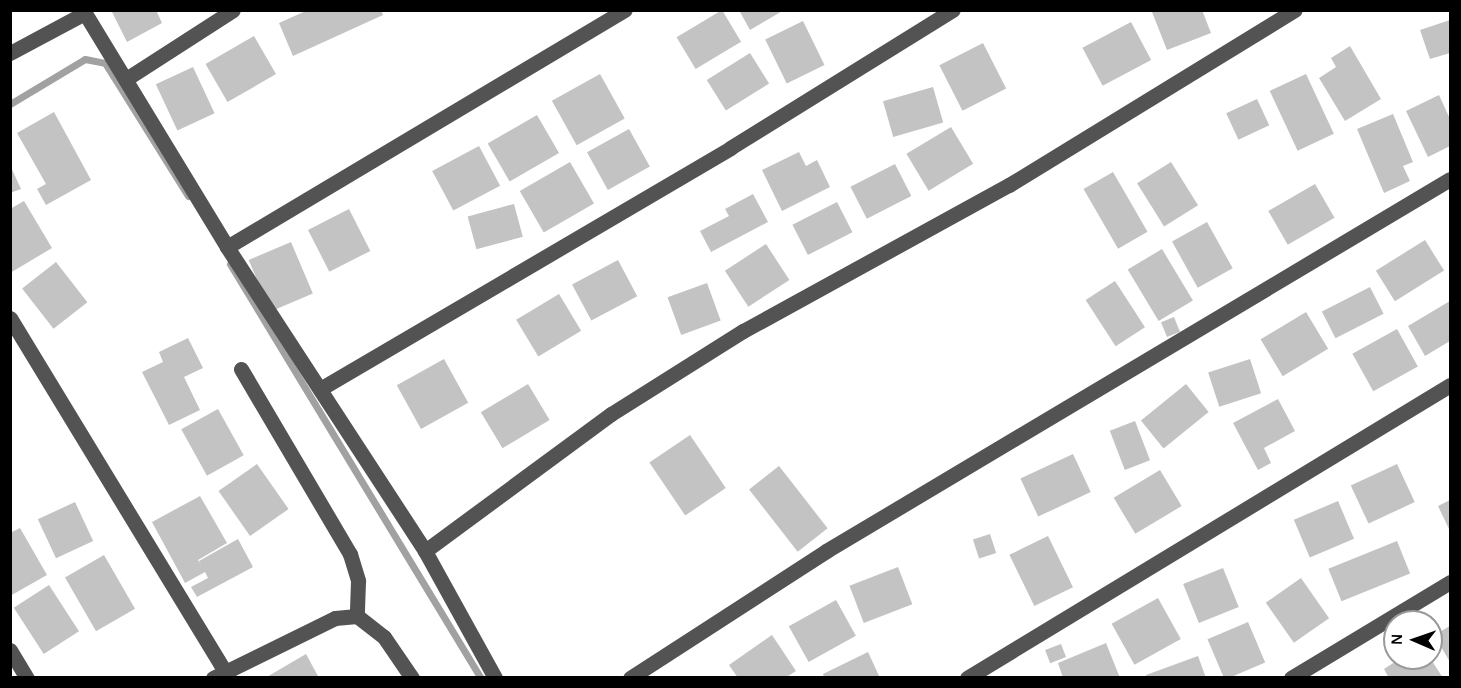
<!DOCTYPE html>
<html>
<head>
<meta charset="utf-8">
<style>
  body { margin:0 }
  #map { position:relative; width:1461px; height:688px; overflow:hidden; background:#fff; font-family:Karla,sans-serif }
  div>[style] { position:absolute }
  [style*='--x'] { left:calc(var(--x)*1px); top:calc(var(--y)*1px); width:calc(var(--w)*1px); rotate:calc(var(--a)*1deg) }
  .stream>* { height:7px; margin:-3.5px; padding:0 3.5px; transform-origin:3.5px; border-radius:3.5px; background:#a1a1a1 }
  .building>* { inset:0; background:#c3c3c3; transform-origin:0 0 }
  .minor>* { height:15px; margin:-7.5px; padding:0 7.5px; transform-origin:7.5px; border-radius:7.5px; background:#535353 }
  span { translate:-50% -50%; white-space:nowrap; text-align:center; line-height:1.15; -webkit-text-stroke:4.5px #fff; paint-order:stroke }
  .frame { position:absolute; inset:0; border:12px solid #000; pointer-events:none }
  .north { position:absolute; left:1383px; top:610px; width:60px; height:60px; box-sizing:border-box; background:#fff; border:2px solid #999; border-radius:50%; rotate:272deg; font-size:16px; font-weight:700; line-height:24px; text-align:center; color:#000 }
  .north::after { content:''; display:block; margin:auto; width:21px; height:27px; background:#000; clip-path:polygon(50% 0,100% 100%,50% 72%,0 100%) }
</style>
</head>
<body>
<div id="map">
  <div class="stream">
    <div style="--x:10;--y:104;--w:87;--a:-31"></div>
    <div style="--x:85;--y:59;--w:20;--a:11"></div>
    <div style="--x:105;--y:63;--w:157;--a:58"></div>
    <div style="--x:230;--y:264;--w:484;--a:58.8"></div>
  </div>
  <div class="building">
    <div style="clip-path:polygon(111px 10px,156px 10px,162px 23px,127px 42px)"></div>
    <div style="clip-path:polygon(308px 10px,381px 10px,383px 15px,293px 56px,279px 23px)"></div>
    <div style="left:722px;top:10px;width:37px;height:53px;rotate:59deg"></div>
    <div style="clip-path:polygon(739px 10px,784px 10px,750px 30px)"></div>
    <div style="clip-path:polygon(1202px 10px,1211px 33px,1167px 50px,1152px 12px)"></div>
    <div style="clip-path:polygon(1450px 20px,1450px 53px,1430px 59px,1420px 30px)"></div>
    <div style="left:803px;top:21px;width:49px;height:42px;rotate:64deg"></div>
    <div style="left:1131px;top:22px;width:43px;height:55px;rotate:62deg"></div>
    <div style="left:254px;top:36px;width:44px;height:56px;rotate:60deg"></div>
    <div style="left:983px;top:43px;width:51px;height:49px;rotate:63deg"></div>
    <div style="clip-path:polygon(1350px 46px,1381px 99px,1345px 121px,1319px 78px,1336px 67px,1331px 58px)"></div>
    <div style="left:750px;top:53px;width:36px;height:51px;rotate:58deg"></div>
    <div style="left:193px;top:67px;width:51px;height:41px;rotate:65deg"></div>
    <div style="left:600px;top:74px;width:51px;height:55px;rotate:61deg"></div>
    <div style="left:1306px;top:74px;width:66px;height:40px;rotate:65deg"></div>
    <div style="left:933px;top:87px;width:37px;height:52px;rotate:74deg"></div>
    <div style="clip-path:polygon(1439px 95px,1450px 119px,1450px 146px,1428px 157px,1406px 111px)"></div>
    <div style="left:1257px;top:99px;width:29px;height:34px;rotate:65deg"></div>
    <div style="clip-path:polygon(54px 112px,91px 180px,46px 205px,37px 189px,46px 184px,17px 133px)"></div>
    <div style="clip-path:polygon(1393px 114px,1413px 162px,1403px 166px,1410px 181px,1384px 193px,1357px 129px)"></div>
    <div style="left:537px;top:115px;width:44px;height:57px;rotate:60deg"></div>
    <div style="left:951px;top:127px;width:43px;height:52px;rotate:59deg"></div>
    <div style="left:629px;top:129px;width:43px;height:48px;rotate:61deg"></div>
    <div style="left:479px;top:146px;width:45px;height:53px;rotate:62deg"></div>
    <div style="clip-path:polygon(799px 152px,806px 166px,817px 160px,830px 187px,782px 211px,762px 170px)"></div>
    <div style="left:570px;top:162px;width:48px;height:58px;rotate:60deg"></div>
    <div style="left:1171px;top:162px;width:51px;height:40px;rotate:58deg"></div>
    <div style="left:895px;top:164px;width:36px;height:50px;rotate:63deg"></div>
    <div style="clip-path:polygon(10px 165px,21px 189px,10px 193px)"></div>
    <div style="left:1113px;top:172px;width:69px;height:34px;rotate:60deg"></div>
    <div style="left:1315px;top:184px;width:39px;height:54px;rotate:60deg"></div>
    <div style="clip-path:polygon(753px 194px,768px 222px,711px 252px,700px 231px,729px 216px,725px 209px)"></div>
    <div style="clip-path:polygon(24px 201px,52px 248px,10px 273px,10px 209px)"></div>
    <div style="left:837px;top:202px;width:34px;height:50px;rotate:63deg"></div>
    <div style="left:514px;top:204px;width:34px;height:48px;rotate:75deg"></div>
    <div style="left:349px;top:209px;width:47px;height:46px;rotate:63deg"></div>
    <div style="left:1207px;top:222px;width:53px;height:40px;rotate:61deg"></div>
    <div style="left:1425px;top:240px;width:36px;height:58px;rotate:58deg"></div>
    <div style="left:291px;top:242px;width:56px;height:46px;rotate:67deg"></div>
    <div style="left:766px;top:244px;width:43px;height:49px;rotate:57deg"></div>
    <div style="left:1162px;top:249px;width:60px;height:40px;rotate:59deg"></div>
    <div style="left:618px;top:260px;width:41px;height:52px;rotate:62deg"></div>
    <div style="left:56px;top:262px;width:51px;height:43px;rotate:52deg"></div>
    <div style="left:1115px;top:281px;width:55px;height:35px;rotate:57deg"></div>
    <div style="left:707px;top:283px;width:40px;height:42px;rotate:70deg"></div>
    <div style="left:1370px;top:287px;width:30px;height:54px;rotate:63deg"></div>
    <div style="left:559px;top:294px;width:43px;height:50px;rotate:59deg"></div>
    <div style="clip-path:polygon(1450px 301px,1450px 341px,1425px 356px,1408px 326px)"></div>
    <div style="left:1306px;top:312px;width:43px;height:53px;rotate:59deg"></div>
    <div style="left:1174px;top:317px;width:16px;height:14px;rotate:68deg"></div>
    <div style="left:1397px;top:329px;width:43px;height:51px;rotate:61deg"></div>
    <div style="clip-path:polygon(188px 338px,203px 368px,184px 377px,200px 410px,169px 425px,142px 372px,163px 362px,159px 352px)"></div>
    <div style="left:444px;top:359px;width:50px;height:54px;rotate:61deg"></div>
    <div style="left:1250px;top:359px;width:36px;height:44px;rotate:72deg"></div>
    <div style="left:528px;top:384px;width:42px;height:55px;rotate:59deg"></div>
    <div style="left:1186px;top:384px;width:36px;height:58px;rotate:51deg"></div>
    <div style="clip-path:polygon(1278px 399px,1295px 431px,1264px 448px,1271px 463px,1258px 470px,1233px 423px)"></div>
    <div style="left:218px;top:409px;width:53px;height:42px;rotate:61deg"></div>
    <div style="left:1135px;top:421px;width:42px;height:27px;rotate:69deg"></div>
    <div style="left:690px;top:435px;width:64px;height:49px;rotate:56deg"></div>
    <div style="left:1073px;top:454px;width:42px;height:58px;rotate:65deg"></div>
    <div style="left:257px;top:464px;width:55px;height:47px;rotate:55deg"></div>
    <div style="left:1397px;top:464px;width:42px;height:51px;rotate:65deg"></div>
    <div style="left:779px;top:466px;width:79px;height:38px;rotate:52deg"></div>
    <div style="left:1160px;top:470px;width:42px;height:54px;rotate:59deg"></div>
    <div style="clip-path:polygon(200px 496px,227px 543px,198px 560px,202px 567px,199px 561px,238px 539px,253px 567px,197px 597px,191px 587px,208px 578px,205px 572px,185px 583px,152px 522px)"></div>
    <div style="clip-path:polygon(1450px 500px,1450px 531px,1438px 506px)"></div>
    <div style="left:1338px;top:501px;width:41px;height:48px;rotate:67deg"></div>
    <div style="left:75px;top:502px;width:43px;height:41px;rotate:65deg"></div>
    <div style="clip-path:polygon(20px 528px,47px 575px,10px 596px,10px 533px)"></div>
    <div style="left:990px;top:534px;width:20px;height:18px;rotate:72deg"></div>
    <div style="left:1048px;top:536px;width:57px;height:43px;rotate:64deg"></div>
    <div style="left:1397px;top:541px;width:35px;height:74px;rotate:68deg"></div>
    <div style="left:104px;top:555px;width:62px;height:45px;rotate:60deg"></div>
    <div style="left:898px;top:567px;width:40px;height:52px;rotate:69deg"></div>
    <div style="left:1223px;top:568px;width:42px;height:43px;rotate:68deg"></div>
    <div style="left:1301px;top:578px;width:49px;height:43px;rotate:55deg"></div>
    <div style="left:49px;top:585px;width:55px;height:42px;rotate:57deg"></div>
    <div style="left:1158px;top:598px;width:47px;height:53px;rotate:61deg"></div>
    <div style="left:836px;top:600px;width:41px;height:54px;rotate:61deg"></div>
    <div style="left:1248px;top:622px;width:44px;height:44px;rotate:67deg"></div>
    <div style="clip-path:polygon(1450px 626px,1450px 662px,1434px 635px)"></div>
    <div style="clip-path:polygon(772px 635px,796px 671px,785px 678px,738px 678px,729px 665px)"></div>
    <div style="clip-path:polygon(1106px 643px,1120px 678px,1063px 678px,1058px 663px)"></div>
    <div style="left:1061px;top:644px;width:14px;height:17px;rotate:69deg"></div>
    <div style="clip-path:polygon(868px 652px,880px 678px,824px 678px,823px 674px)"></div>
    <div style="clip-path:polygon(306px 654px,319px 678px,265px 678px)"></div>
    <div style="clip-path:polygon(1198px 656px,1206px 678px,1146px 678px,1146px 675px)"></div>
    <div style="clip-path:polygon(1401px 658px,1430px 658px,1443px 678px,1389px 678px,1384px 669px)"></div>
  </div>
  <div class="minor">
    <div style="--x:83;--y:10;--w:277;--a:58.7"></div>
    <div style="--x:227;--y:247;--w:363;--a:56.9"></div>
    <div style="--x:425;--y:551;--w:145;--a:61.1"></div>
    <div style="--x:10;--y:53;--w:85;--a:-28.1"></div>
    <div style="--x:126;--y:79;--w:127;--a:-32.8"></div>
    <div style="--x:227;--y:247;--w:463;--a:-30.8"></div>
    <div style="--x:10;--y:318;--w:421;--a:58.7"></div>
    <div style="--x:241;--y:369;--w:215;--a:59.5"></div>
    <div style="--x:350;--y:554;--w:28;--a:73"></div>
    <div style="--x:358;--y:581;--w:35;--a:92"></div>
    <div style="--x:320;--y:389;--w:476;--a:-30.4"></div>
    <div style="--x:730;--y:148;--w:262;--a:-31.8"></div>
    <div style="--x:425;--y:551;--w:231;--a:-36.4"></div>
    <div style="--x:611;--y:414;--w:156;--a:-32.2"></div>
    <div style="--x:743;--y:331;--w:303;--a:-28.8"></div>
    <div style="--x:1009;--y:185;--w:335;--a:-31.5"></div>
    <div style="--x:10;--y:650;--w:33;--a:59"></div>
    <div style="--x:213;--y:678;--w:136;--a:-26.2"></div>
    <div style="--x:335;--y:618;--w:22;--a:-5"></div>
    <div style="--x:357;--y:616;--w:34;--a:38"></div>
    <div style="--x:384;--y:637;--w:50;--a:55.7"></div>
    <div style="--x:630;--y:678;--w:234;--a:-32.9"></div>
    <div style="--x:826;--y:551;--w:726;--a:-30.8"></div>
    <div style="--x:967;--y:678;--w:565;--a:-31.24"></div>
    <div style="--x:1291;--y:678;--w:186;--a:-31.1"></div>
  </div>
  <div class="frame"></div>
  <div class="north">N</div>
</div>
</body>
</html>
